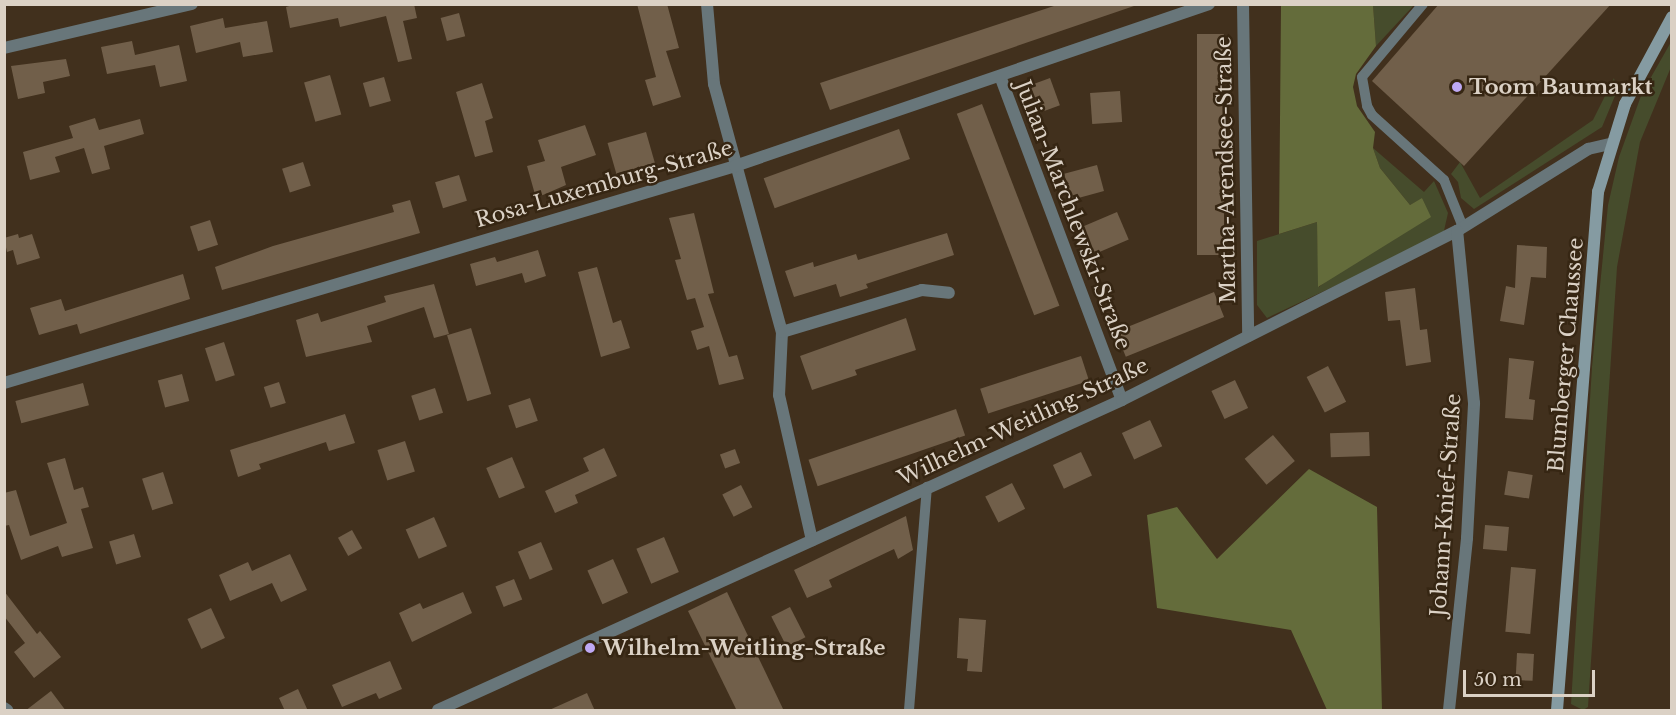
<!DOCTYPE html>
<html>
<head>
<meta charset="utf-8">
<style>
  body { margin:0 }
  #map { position:relative; width:1676px; height:715px; overflow:hidden; background:#41301d; font-family:"Libre Baskerville",serif }
  div>[style] { position:absolute }
  [style*='--x'] { left:calc(var(--x)*1px); top:calc(var(--y)*1px); width:calc(var(--w)*1px); rotate:calc(var(--a)*1deg) }
  .green>* { inset:0; background:#464c2c }
  .forest>* { inset:0; background:#646c3b }
  .building>* { inset:0; background:#715f4a; transform-origin:0 0 }
  .lane>* { height:10px; margin:-5px; padding:0 5px; transform-origin:5px; border-radius:5px; background:#68767a }
  .street>* { height:12px; margin:-6px; padding:0 6px; transform-origin:6px; border-radius:6px; background:#68767a }
  .secondary>* { height:12px; margin:-6px; padding:0 6px; transform-origin:6px; border-radius:6px; background:#859ba2 }
  .dots>* { width:16px; height:16px; translate:-50% -50%; box-sizing:border-box; border:3px solid #362613; border-radius:50% }
  span { translate:-50% -50%; white-space:nowrap; text-align:center; line-height:1.15; -webkit-text-stroke:5px #362613; paint-order:stroke }
  .poi-label { font-size:21px; color:#dbd1c5; font-weight:700 }
  .left { translate:0 -50%; text-align:left }
  .street-label { font-size:21px; color:#dbd1c5 }
  .frame { position:absolute; inset:0; border:6px solid #dbd1c5; pointer-events:none }
  .scale { position:absolute; left:1463px; top:670px; width:132px; height:27px; box-sizing:border-box; border:3px solid #dbd1c5; border-top:0; padding-left:8px; font-size:18px; line-height:21px; white-space:nowrap; color:#dbd1c5; -webkit-text-stroke:4px #362613; paint-order:stroke }
</style>
</head>
<body>
<div id="map">
  <div class="green">
    <div style="clip-path:polygon(1373px 5px,1414px 5px,1376px 46px)"></div>
    <div style="clip-path:polygon(1671px 42px,1671px 67px,1640px 142px,1617px 267px,1588px 707px,1583px 710px,1571px 704px,1592px 367px,1608px 205px,1619px 157px,1642px 93px)"></div>
    <div style="clip-path:polygon(1614px 78px,1617px 91px,1602px 127px,1474px 209px,1461px 198px,1458px 182px,1451px 174px,1460px 162px,1480px 198px,1593px 120px)"></div>
    <div style="clip-path:polygon(1373px 148px,1424px 192px,1434px 181px,1448px 213px,1443px 235px,1267px 318px,1257px 305px,1257px 241px,1317px 222px,1319px 287px,1423px 198px,1410px 205px,1380px 168px)"></div>
  </div>
  <div class="forest">
    <div style="clip-path:polygon(1281px 5px,1373px 5px,1376px 46px,1356px 74px,1353px 87px,1357px 106px,1375px 132px,1373px 148px,1380px 168px,1410px 205px,1422px 198px,1431px 217px,1318px 287px,1317px 222px,1279px 234px)"></div>
    <div style="clip-path:polygon(1309px 469px,1377px 507px,1382px 710px,1327px 710px,1291px 630px,1157px 608px,1147px 515px,1177px 507px,1217px 559px)"></div>
  </div>
  <div class="building">
    <div style="clip-path:polygon(296px 4px,414px 4px,417px 18px,403px 21px,412px 59px,398px 62px,386px 16px,340px 27px,338px 18px,290px 28px,286px 7px)"></div>
    <div style="clip-path:polygon(637px 4px,667px 4px,679px 48px,666px 51px,681px 97px,653px 106px,645px 80px,656px 77px)"></div>
    <div style="clip-path:polygon(1060px 4px,1134px 6px,830px 110px,820px 83px)"></div>
    <div style="clip-path:polygon(1439px 4px,1611px 4px,1464px 166px,1372px 81px)"></div>
    <div style="left:459px;top:13px;width:24px;height:19px;rotate:75deg"></div>
    <div style="clip-path:polygon(223px 18px,225px 28px,267px 21px,273px 52px,243px 57px,240px 42px,196px 53px,190px 26px)"></div>
    <div style="left:1197px;top:34px;width:27px;height:221px"></div>
    <div style="clip-path:polygon(132px 41px,135px 55px,179px 45px,187px 81px,160px 87px,155px 65px,107px 74px,101px 47px)"></div>
    <div style="clip-path:polygon(66px 59px,70px 76px,43px 82px,45px 93px,18px 99px,11px 66px)"></div>
    <div style="left:330px;top:75px;width:41px;height:27px;rotate:74deg"></div>
    <div style="left:384px;top:77px;width:25px;height:22px;rotate:74deg"></div>
    <div style="left:1050px;top:78px;width:29px;height:26px;rotate:70deg"></div>
    <div style="clip-path:polygon(482px 83px,493px 118px,485px 121px,493px 152px,475px 157px,456px 92px)"></div>
    <div style="left:1120px;top:91px;width:31px;height:30px;rotate:86deg"></div>
    <div style="left:982px;top:104px;width:216px;height:27px;rotate:69deg"></div>
    <div style="clip-path:polygon(95px 118px,99px 130px,140px 119px,144px 134px,104px 146px,110px 169px,92px 174px,84px 148px,55px 157px,60px 172px,30px 180px,23px 152px,73px 138px,69px 126px)"></div>
    <div style="clip-path:polygon(585px 125px,596px 155px,561px 167px,566px 185px,536px 198px,527px 166px,545px 161px,538px 140px)"></div>
    <div style="left:899px;top:129px;width:32px;height:144px;rotate:70deg"></div>
    <div style="left:646px;top:132px;width:32px;height:40px;rotate:74deg"></div>
    <div style="left:303px;top:162px;width:25px;height:22px;rotate:72deg"></div>
    <div style="left:1097px;top:165px;width:27px;height:34px;rotate:75deg"></div>
    <div style="left:459px;top:175px;width:27px;height:25px;rotate:73deg"></div>
    <div style="clip-path:polygon(410px 200px,420px 233px,222px 290px,215px 267px,273px 246px,394px 212px,392px 205px)"></div>
    <div style="left:1117px;top:212px;width:30px;height:44px;rotate:67deg"></div>
    <div style="clip-path:polygon(694px 213px,714px 293px,708px 294px,729px 357px,737px 355px,744px 379px,719px 385px,709px 346px,697px 350px,691px 331px,704px 327px,695px 298px,687px 300px,675px 260px,681px 259px,669px 218px)"></div>
    <div style="left:210px;top:220px;width:26px;height:21px;rotate:72deg"></div>
    <div style="clip-path:polygon(947px 233px,954px 255px,866px 284px,868px 288px,840px 297px,836px 284px,794px 297px,785px 271px,813px 262px,814px 267px,856px 254px,858px 260px)"></div>
    <div style="clip-path:polygon(18px 234px,19px 238px,32px 234px,40px 258px,17px 265px,13px 250px,7px 252px,4px 238px)"></div>
    <div style="clip-path:polygon(1517px 245px,1547px 247px,1546px 278px,1531px 277px,1524px 325px,1500px 321px,1506px 286px,1515px 288px)"></div>
    <div style="clip-path:polygon(538px 250px,546px 276px,525px 283px,522px 273px,476px 286px,470px 264px,495px 257px,497px 262px)"></div>
    <div style="clip-path:polygon(597px 267px,613px 323px,621px 320px,630px 348px,601px 357px,578px 272px)"></div>
    <div style="clip-path:polygon(183px 274px,190px 299px,80px 334px,77px 324px,39px 335px,30px 308px,61px 299px,65px 311px)"></div>
    <div style="clip-path:polygon(434px 284px,449px 334px,434px 338px,424px 307px,367px 326px,372px 342px,306px 357px,296px 320px,318px 313px,321px 322px,386px 302px,384px 296px)"></div>
    <div style="clip-path:polygon(1415px 288px,1420px 330px,1427px 329px,1431px 362px,1406px 366px,1400px 320px,1388px 321px,1385px 292px)"></div>
    <div style="left:1214px;top:292px;width:27px;height:106px;rotate:68deg"></div>
    <div style="clip-path:polygon(906px 318px,916px 350px,855px 370px,857px 375px,812px 390px,800px 356px)"></div>
    <div style="left:471px;top:328px;width:69px;height:25px;rotate:73deg"></div>
    <div style="left:224px;top:342px;width:35px;height:20px;rotate:72deg"></div>
    <div style="left:1081px;top:356px;width:26px;height:106px;rotate:72deg"></div>
    <div style="clip-path:polygon(1509px 358px,1534px 361px,1529px 399px,1535px 400px,1533px 420px,1505px 418px)"></div>
    <div style="left:1328px;top:366px;width:40px;height:24px;rotate:63deg"></div>
    <div style="left:182px;top:374px;width:28px;height:25px;rotate:75deg"></div>
    <div style="left:1235px;top:380px;width:31px;height:26px;rotate:65deg"></div>
    <div style="left:279px;top:382px;width:22px;height:16px;rotate:72deg"></div>
    <div style="left:83px;top:383px;width:23px;height:70px;rotate:75deg"></div>
    <div style="left:435px;top:388px;width:26px;height:25px;rotate:72deg"></div>
    <div style="left:530px;top:398px;width:24px;height:23px;rotate:71deg"></div>
    <div style="left:956px;top:409px;width:28px;height:156px;rotate:71deg"></div>
    <div style="clip-path:polygon(345px 414px,355px 443px,329px 451px,326px 442px,259px 464px,261px 469px,238px 477px,230px 450px)"></div>
    <div style="left:1150px;top:420px;width:29px;height:31px;rotate:65deg"></div>
    <div style="left:1369px;top:432px;width:24px;height:39px;rotate:88deg"></div>
    <div style="left:1273px;top:435px;width:34px;height:37px;rotate:50deg"></div>
    <div style="left:405px;top:441px;width:32px;height:29px;rotate:72deg"></div>
    <div style="clip-path:polygon(604px 448px,617px 476px,575px 495px,578px 503px,555px 513px,545px 491px,589px 471px,583px 458px)"></div>
    <div style="left:735px;top:449px;width:15px;height:16px;rotate:70deg"></div>
    <div style="left:1081px;top:452px;width:26px;height:31px;rotate:65deg"></div>
    <div style="left:512px;top:457px;width:33px;height:28px;rotate:67deg"></div>
    <div style="clip-path:polygon(65px 458px,74px 490px,83px 487px,89px 507px,81px 509px,93px 548px,62px 557px,58px 546px,21px 560px,9px 525px,4px 526px,4px 493px,16px 490px,30px 536px,67px 523px,47px 463px)"></div>
    <div style="left:1508px;top:471px;width:25px;height:24px;rotate:9deg"></div>
    <div style="left:163px;top:472px;width:33px;height:22px;rotate:72deg"></div>
    <div style="left:1012px;top:483px;width:29px;height:30px;rotate:63deg"></div>
    <div style="left:741px;top:485px;width:25px;height:21px;rotate:63deg"></div>
    <div style="clip-path:polygon(906px 516px,913px 550px,898px 559px,894px 549px,829px 580px,832px 587px,807px 598px,794px 570px)"></div>
    <div style="left:434px;top:517px;width:32px;height:31px;rotate:66deg"></div>
    <div style="left:1485px;top:525px;width:24px;height:24px;rotate:5deg"></div>
    <div style="left:352px;top:530px;width:21px;height:16px;rotate:61deg"></div>
    <div style="left:134px;top:534px;width:24px;height:26px;rotate:73deg"></div>
    <div style="left:664px;top:537px;width:38px;height:30px;rotate:67deg"></div>
    <div style="left:541px;top:542px;width:30px;height:25px;rotate:67deg"></div>
    <div style="clip-path:polygon(290px 554px,307px 590px,281px 602px,272px 583px,230px 601px,219px 575px,248px 562px,252px 571px)"></div>
    <div style="left:613px;top:559px;width:37px;height:28px;rotate:66deg"></div>
    <div style="left:1511px;top:567px;width:25px;height:65px;rotate:5deg"></div>
    <div style="left:514px;top:579px;width:22px;height:20px;rotate:68deg"></div>
    <div style="clip-path:polygon(4px 591px,37px 634px,40px 631px,61px 657px,34px 678px,14px 652px,25px 643px,4px 616px)"></div>
    <div style="clip-path:polygon(463px 592px,472px 613px,412px 642px,399px 613px,420px 603px,423px 609px)"></div>
    <div style="clip-path:polygon(727px 592px,784px 711px,737px 711px,688px 611px)"></div>
    <div style="left:790px;top:607px;width:34px;height:21px;rotate:63deg"></div>
    <div style="left:211px;top:608px;width:33px;height:26px;rotate:65deg"></div>
    <div style="clip-path:polygon(959px 618px,986px 620px,982px 672px,967px 671px,968px 659px,957px 658px)"></div>
    <div style="left:1517px;top:653px;width:17px;height:27px;rotate:3deg"></div>
    <div style="clip-path:polygon(390px 661px,402px 689px,379px 699px,376px 693px,342px 707px,332px 685px)"></div>
    <div style="clip-path:polygon(298px 689px,308px 711px,285px 711px,279px 698px)"></div>
    <div style="clip-path:polygon(51px 691px,66px 711px,25px 711px)"></div>
    <div style="clip-path:polygon(587px 693px,595px 711px,547px 711px)"></div>
  </div>
  <div class="lane">
    <div style="--x:1423;--y:4;--w:95;--a:129.9"></div>
    <div style="--x:1362;--y:77;--w:29;--a:80"></div>
    <div style="--x:1367;--y:106;--w:10;--a:61"></div>
    <div style="--x:1372;--y:115;--w:97;--a:42.1"></div>
    <div style="--x:1444;--y:180;--w:51;--a:68"></div>
    <div style="--x:909;--y:710;--w:224;--a:-85.4"></div>
  </div>
  <div class="street">
    <div style="--x:707;--y:4;--w:80;--a:85"></div>
    <div style="--x:714;--y:84;--w:257;--a:74.7"></div>
    <div style="--x:782;--y:332;--w:63;--a:92.7"></div>
    <div style="--x:779;--y:395;--w:149;--a:77.2"></div>
    <div style="--x:1243;--y:4;--w:332;--a:89.1"></div>
    <div style="--x:4;--y:48;--w:193;--a:-13.2"></div>
    <div style="--x:1000;--y:76;--w:346;--a:69.4"></div>
    <div style="--x:782;--y:332;--w:146;--a:-16.7"></div>
    <div style="--x:922;--y:290;--w:27;--a:6"></div>
    <div style="--x:4;--y:383;--w:763;--a:-16.53"></div>
    <div style="--x:735;--y:166;--w:501;--a:-18.87"></div>
    <div style="--x:4;--y:708;--w:4;--a:34"></div>
    <div style="--x:438;--y:710;--w:751;--a:-24.38"></div>
    <div style="--x:1122;--y:400;--w:375;--a:-26.8"></div>
    <div style="--x:1457;--y:231;--w:155;--a:-32"></div>
    <div style="--x:1588;--y:149;--w:23;--a:-13"></div>
    <div style="--x:1449;--y:710;--w:173;--a:-84"></div>
    <div style="--x:1467;--y:538;--w:135;--a:-87"></div>
    <div style="--x:1474;--y:403;--w:173;--a:-95.6"></div>
  </div>
  <div class="secondary">
    <div style="--x:1557;--y:710;--w:520;--a:-85.47"></div>
    <div style="--x:1598;--y:192;--w:92;--a:-72.9"></div>
    <div style="--x:1625;--y:104;--w:99;--a:-61.6"></div>
  </div>
  <div class="dots">
    <div style="left:1457px;top:87px;background:#bfa9f4"></div>
    <div style="left:590px;top:648px;background:#bfa9f4"></div>
  </div>
  <div class="poi-label">
    <span class="left" style="left:1469px;top:87px">Toom Baumarkt</span>
    <span class="left" style="left:602px;top:648px">Wilhelm-Weitling-Straße</span>
  </div>
  <div class="street-label">
    <span style="left:1226px;top:170px;rotate:-91deg">Martha-Arendsee-Straße</span>
    <span style="left:604px;top:184px;rotate:-16deg">Rosa-Luxemburg-Straße</span>
    <span style="left:1073px;top:215px;rotate:69deg">Julian-Marchlewski-Straße</span>
    <span style="left:1566px;top:355px;rotate:-85deg">Blumberger Chaussee</span>
    <span style="left:1023px;top:422px;rotate:-25deg">Wilhelm-Weitling-Straße</span>
    <span style="left:1446px;top:505px;rotate:-86deg">Johann-Knief-Straße</span>
  </div>
  <div class="frame"></div>
  <div class="scale">50 m</div>
</div>
</body>
</html>
